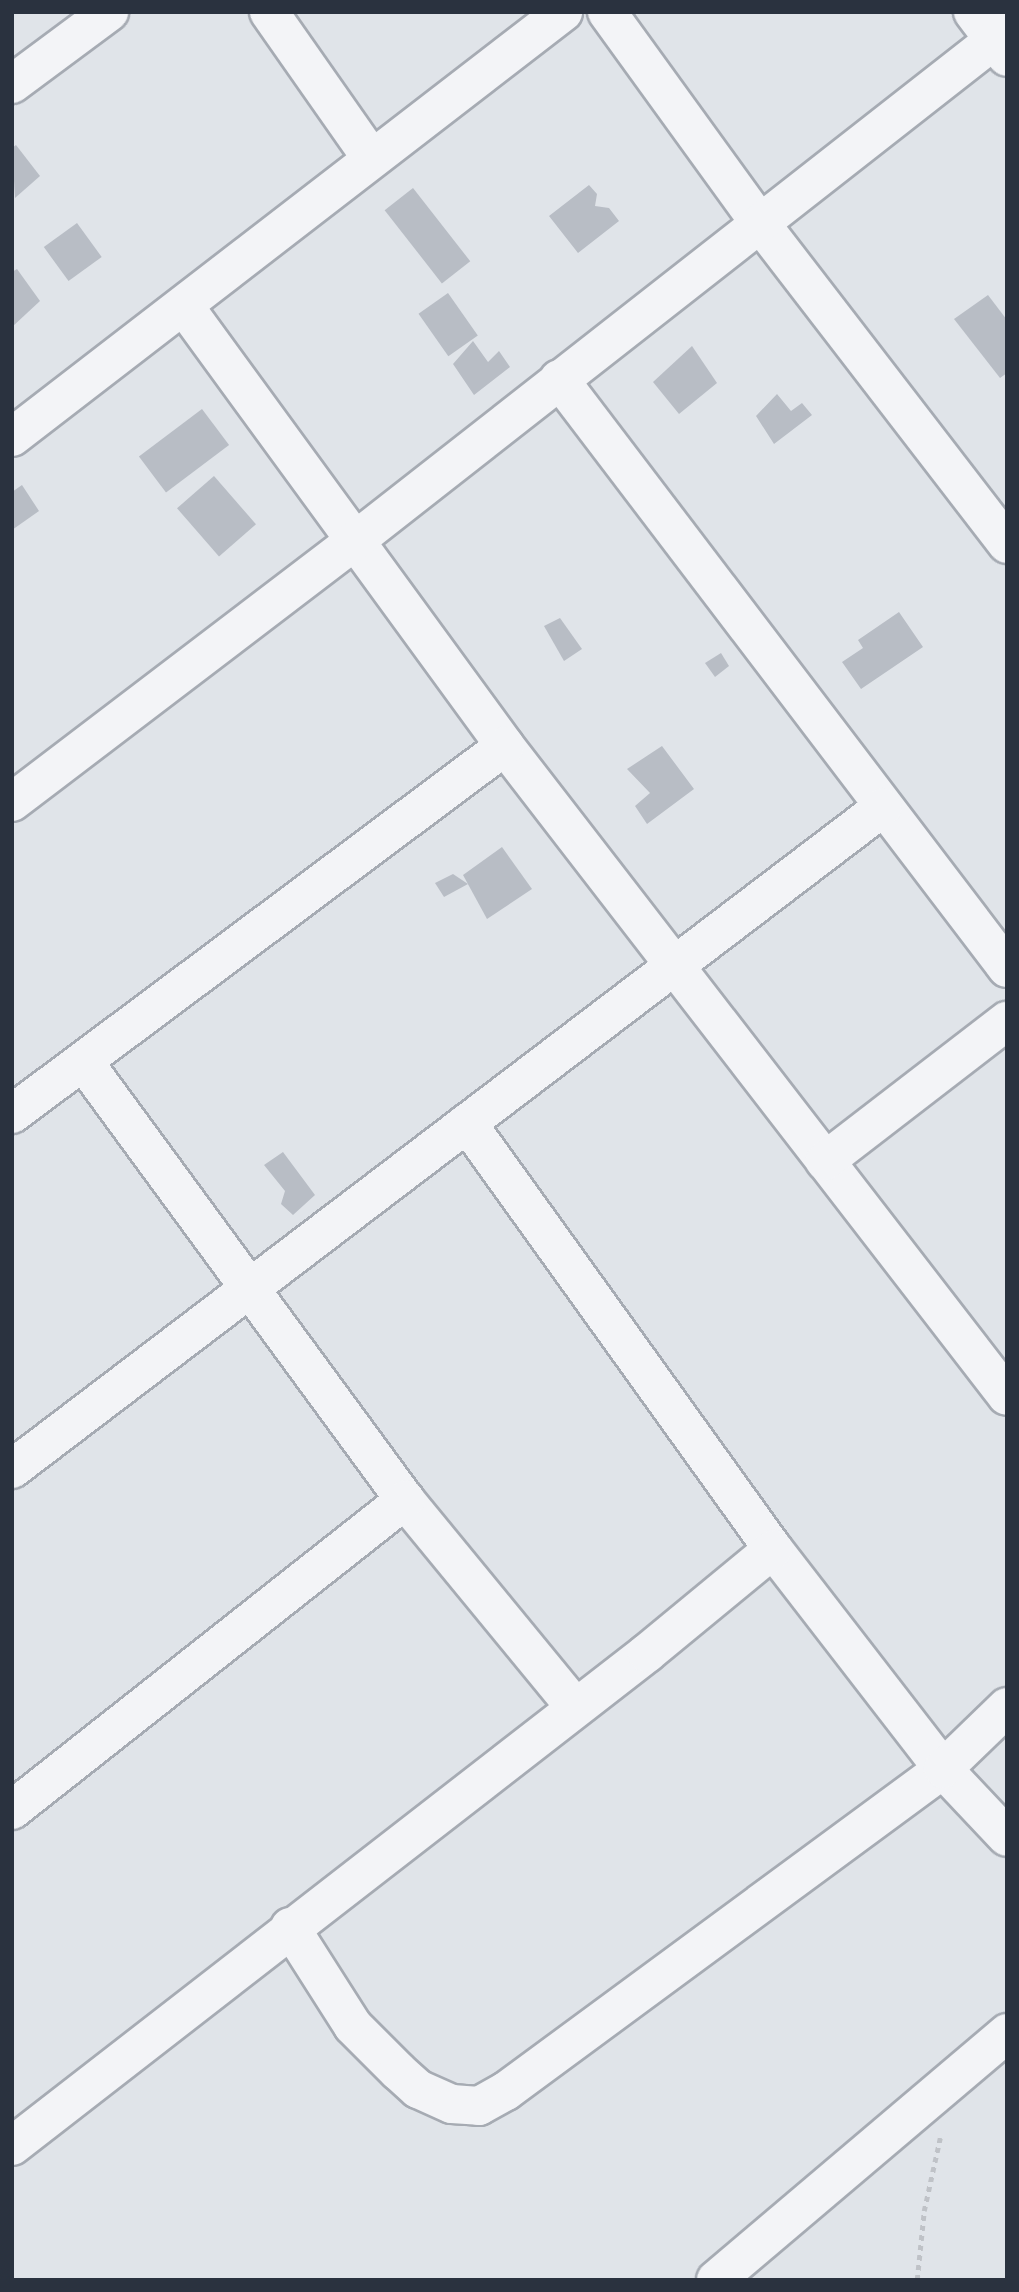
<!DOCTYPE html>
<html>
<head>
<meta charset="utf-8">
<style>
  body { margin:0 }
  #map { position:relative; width:1019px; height:2292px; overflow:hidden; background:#e0e4e9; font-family:Arial,sans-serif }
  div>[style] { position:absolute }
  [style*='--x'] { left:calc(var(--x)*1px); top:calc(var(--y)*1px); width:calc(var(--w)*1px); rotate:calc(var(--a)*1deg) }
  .building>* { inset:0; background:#b8bdc5; transform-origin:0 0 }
  .path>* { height:4.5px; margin-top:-2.25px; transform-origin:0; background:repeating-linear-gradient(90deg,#bfc2c7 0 5px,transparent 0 10px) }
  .roads { filter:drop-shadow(2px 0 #a6abb3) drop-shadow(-2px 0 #a6abb3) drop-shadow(0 2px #a6abb3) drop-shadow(0 -2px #a6abb3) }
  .minor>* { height:38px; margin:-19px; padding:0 19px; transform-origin:19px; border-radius:19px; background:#f3f4f7 }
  span { translate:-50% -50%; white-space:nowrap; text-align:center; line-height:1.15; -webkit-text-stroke:5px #f0f3f6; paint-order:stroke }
  .frame { position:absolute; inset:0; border:14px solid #2a323f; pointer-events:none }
</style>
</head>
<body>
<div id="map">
  <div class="building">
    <div style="clip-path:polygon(16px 145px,40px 176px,15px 198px,12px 148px)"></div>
    <div style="clip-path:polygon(589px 185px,597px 194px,595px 206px,609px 208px,619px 221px,578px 253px,549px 216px)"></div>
    <div style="left:413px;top:188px;width:93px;height:36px;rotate:52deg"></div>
    <div style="left:77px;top:223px;width:42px;height:41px;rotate:54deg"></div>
    <div style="clip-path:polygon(17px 269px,40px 301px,12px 327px,12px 272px)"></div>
    <div style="left:448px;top:293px;width:52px;height:36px;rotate:55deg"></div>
    <div style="clip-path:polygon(988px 295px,1007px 320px,1007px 373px,1000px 378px,954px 319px)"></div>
    <div style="clip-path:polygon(473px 341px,488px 362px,499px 351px,510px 367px,474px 395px,453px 364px)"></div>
    <div style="clip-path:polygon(692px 346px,717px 383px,679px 414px,653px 382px)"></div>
    <div style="clip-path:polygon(777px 394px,791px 411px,802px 403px,812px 415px,774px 444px,756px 416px)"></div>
    <div style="left:202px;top:409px;width:45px;height:79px;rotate:53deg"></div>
    <div style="left:214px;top:476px;width:64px;height:49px;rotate:49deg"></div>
    <div style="clip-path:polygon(22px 485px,39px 511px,12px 530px,12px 492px)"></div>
    <div style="clip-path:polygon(899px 612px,923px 647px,861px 689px,842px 662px,863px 648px,858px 640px)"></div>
    <div style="clip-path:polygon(560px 618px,582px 649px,564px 661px,544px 626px)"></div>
    <div style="clip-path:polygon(721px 653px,729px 666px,715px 677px,705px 663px)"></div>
    <div style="clip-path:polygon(662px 746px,694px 789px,647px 824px,635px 806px,650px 793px,627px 769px)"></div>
    <div style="clip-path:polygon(502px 847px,532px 889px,487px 919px,463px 875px)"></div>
    <div style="clip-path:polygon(453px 874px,468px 884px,444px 897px,435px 883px)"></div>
    <div style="clip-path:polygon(283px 1152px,315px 1195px,293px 1215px,281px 1204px,285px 1191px,264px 1165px)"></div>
  </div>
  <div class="path">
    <div style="--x:917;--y:2280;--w:69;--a:-84.2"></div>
    <div style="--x:924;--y:2211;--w:75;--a:-77.6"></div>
  </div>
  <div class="roads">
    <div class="minor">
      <div style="--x:269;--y:12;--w:179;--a:55"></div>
      <div style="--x:607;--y:12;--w:261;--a:54.1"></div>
      <div style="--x:760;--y:223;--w:405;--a:52.4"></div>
      <div style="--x:973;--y:12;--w:56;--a:52.9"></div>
      <div style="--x:12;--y:84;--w:121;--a:-36.6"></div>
      <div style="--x:184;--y:306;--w:545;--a:53.89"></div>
      <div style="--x:505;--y:746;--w:821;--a:52.32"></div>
      <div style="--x:559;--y:379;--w:740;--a:52.74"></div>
      <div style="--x:12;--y:437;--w:696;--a:-37.64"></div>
      <div style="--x:12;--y:802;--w:432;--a:-37.3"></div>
      <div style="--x:356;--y:540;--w:827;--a:-38.08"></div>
      <div style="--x:83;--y:1061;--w:544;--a:53.74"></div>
      <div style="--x:405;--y:1500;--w:266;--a:50.6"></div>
      <div style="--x:12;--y:1114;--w:615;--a:-36.74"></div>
      <div style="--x:467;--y:1123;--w:525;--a:54.31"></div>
      <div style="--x:773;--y:1549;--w:278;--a:52.3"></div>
      <div style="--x:943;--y:1769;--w:93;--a:46.7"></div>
      <div style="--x:825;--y:1161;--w:230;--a:-37.6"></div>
      <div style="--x:12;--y:1469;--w:1093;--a:-37.23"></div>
      <div style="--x:12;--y:1810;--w:501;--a:-38.27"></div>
      <div style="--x:290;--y:1927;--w:117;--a:57.5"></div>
      <div style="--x:353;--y:2026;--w:64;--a:45"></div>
      <div style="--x:398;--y:2071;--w:27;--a:42"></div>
      <div style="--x:418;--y:2089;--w:37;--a:24"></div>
      <div style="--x:452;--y:2104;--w:27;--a:4"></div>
      <div style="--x:479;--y:2106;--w:31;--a:-29"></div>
      <div style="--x:506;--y:2091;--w:543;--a:-36.38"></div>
      <div style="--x:943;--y:1769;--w:89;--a:-44.1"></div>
      <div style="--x:12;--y:2146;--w:804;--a:-37.82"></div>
      <div style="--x:647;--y:1653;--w:163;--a:-39.5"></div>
      <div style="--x:716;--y:2280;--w:382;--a:-40.3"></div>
    </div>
  </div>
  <div class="frame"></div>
</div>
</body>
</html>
